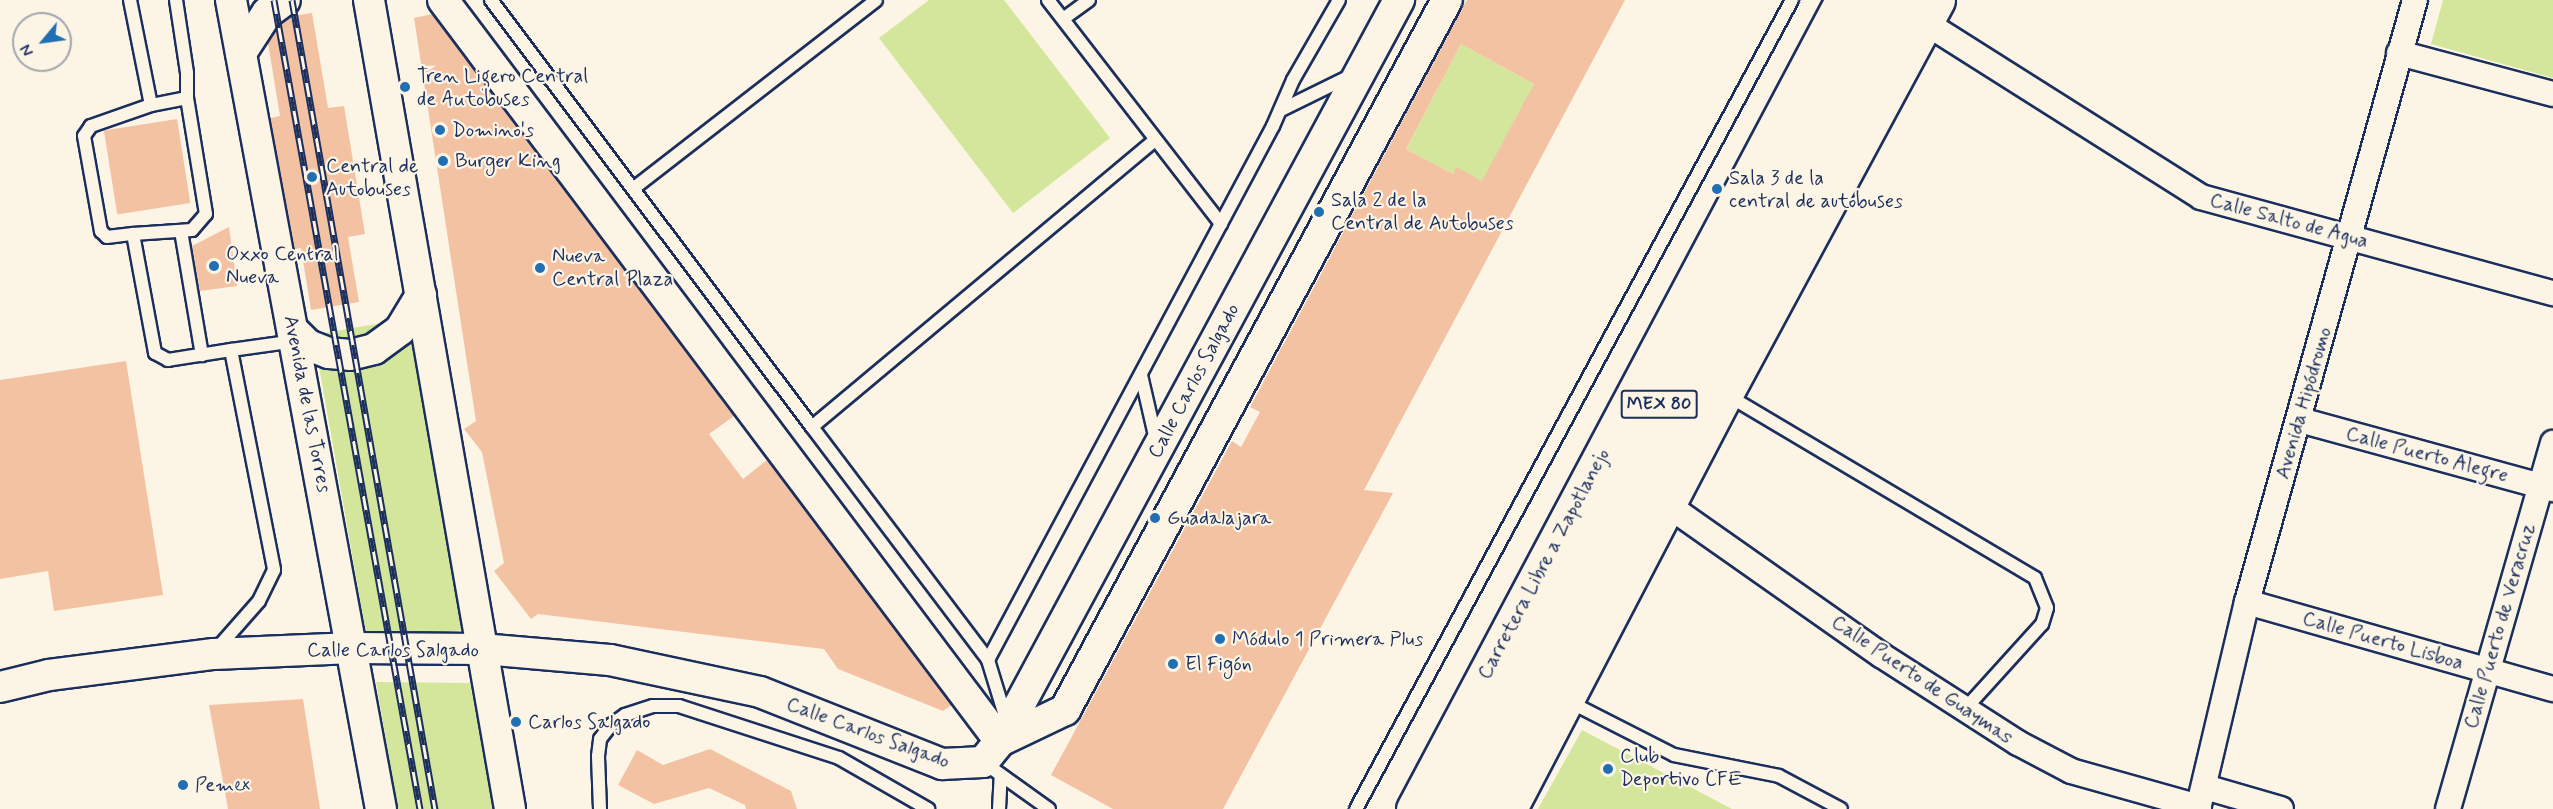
<!DOCTYPE html>
<html>
<head>
<meta charset="utf-8">
<style>
  body { margin:0 }
  #map { position:relative; width:2553px; height:809px; overflow:hidden; background:#fcf5e5; font-family:Mynerve,sans-serif }
  div>[style] { position:absolute }
  [style*='--x'] { left:calc(var(--x)*1px); top:calc(var(--y)*1px); width:calc(var(--w)*1px); rotate:calc(var(--a)*1deg) }
  .green>* { inset:0; background:#d3e69b; transform-origin:0 0 }
  .building>* { inset:0; background:#f3c2a3; transform-origin:0 0 }
  .roads { filter:drop-shadow(2px 0 #1b2f5e) drop-shadow(-2px 0 #1b2f5e) drop-shadow(0 2px #1b2f5e) drop-shadow(0 -2px #1b2f5e) }
  .service>* { height:12px; margin:-6px; padding:0 6px; transform-origin:6px; border-radius:6px; background:#fcf5e5 }
  .minor>* { height:24px; margin:-12px; padding:0 12px; transform-origin:12px; border-radius:12px; background:#fcf5e5 }
  .tertiary>* { height:30px; margin:-15px; padding:0 15px; transform-origin:15px; border-radius:15px; background:#fcf5e5 }
  .secondary>* { height:33px; margin:-16.5px; padding:0 16.5px; transform-origin:16.5px; border-radius:16.5px; background:#fcf5e5 }
  .primary>* { height:33px; margin:-16.5px; padding:0 16.5px; transform-origin:16.5px; border-radius:16.5px; background:#fcf5e5 }
  .rail>* { height:7px; margin-top:-3.5px; transform-origin:0; background:repeating-linear-gradient(90deg,#fcf5e5 0 14px,#1b2f5e 0 28px); box-sizing:border-box; border-block:2px solid #1b2f5e }
  .dots>* { width:16px; height:16px; translate:-50% -50%; box-sizing:border-box; border:3px solid #fcf5e5; border-radius:50% }
  span { translate:-50% -50%; white-space:nowrap; text-align:center; line-height:1.15; -webkit-text-stroke:4.5px #fcf5e5; paint-order:stroke }
  .shield-label span { padding:2px 4px; background:#fcf5e5; border:2px solid; border-radius:4px; -webkit-text-stroke-width:0 }
  .shield-label { font-size:18px; color:#1b2f5e; font-weight:700 }
  .poi-label { font-size:20px; color:#1b2f5e }
  .left { translate:0 -50%; text-align:left }
  .street-label { font-size:20px; color:#1b2f5e }
  .north { position:absolute; left:12px; top:12px; width:60px; height:60px; box-sizing:border-box; background:#fcf5e5; border:2px solid #a2a6af; border-radius:50%; rotate:241deg; font-size:16px; font-weight:700; line-height:24px; text-align:center; color:#1b2f5e }
  .north::after { content:''; display:block; margin:auto; width:21px; height:27px; background:#1f6fb2; clip-path:polygon(50% 0,100% 100%,50% 72%,0 100%) }
</style>
</head>
<body>
<div id="map">
  <div class="green">
    <div style="clip-path:polygon(929px 0,1004px 0,1110px 138px,1013px 213px,879px 38px)"></div>
    <div style="clip-path:polygon(2443px 0,2553px 0,2553px 78px,2431px 44px)"></div>
    <div style="clip-path:polygon(1461px 44px,1534px 84px,1485px 183px,1456px 168px,1453px 174px,1406px 149px)"></div>
    <div style="left:410px;top:318px;width:316px;height:98px;rotate:80deg"></div>
    <div style="clip-path:polygon(376px 682px,470px 683px,493px 809px,398px 809px)"></div>
    <div style="clip-path:polygon(1582px 730px,1732px 809px,1538px 809px)"></div>
  </div>
  <div class="building">
    <div style="clip-path:polygon(evenodd,1467px 0,1625px 0,1364px 490px,1393px 493px,1223px 809px,1113px 809px,1051px 775px,1232px 441px,1241px 447px,1260px 412px,1250px 407px,1467px 0,1461px 44px,1534px 84px,1482px 181px,1456px 167px,1453px 174px,1406px 149px,1461px 44px)"></div>
    <div style="clip-path:polygon(312px 13px,328px 108px,344px 106px,365px 234px,348px 237px,359px 302px,311px 310px,301px 248px,295px 249px,270px 118px,280px 116px,268px 43px,280px 25px,293px 16px)"></div>
    <div style="clip-path:polygon(432px 14px,734px 416px,709px 434px,743px 479px,767px 460px,952px 705px,943px 711px,838px 669px,824px 649px,538px 614px,531px 619px,494px 571px,504px 563px,482px 452px,464px 429px,476px 421px,414px 18px)"></div>
    <div style="left:177px;top:119px;width:85px;height:74px;rotate:81deg"></div>
    <div style="clip-path:polygon(229px 227px,237px 286px,200px 291px,192px 246px)"></div>
    <div style="clip-path:polygon(126px 361px,163px 595px,54px 611px,48px 571px,0 579px,0 380px)"></div>
    <div style="clip-path:polygon(303px 699px,320px 809px,228px 809px,209px 705px)"></div>
    <div style="clip-path:polygon(710px 749px,791px 791px,797px 809px,746px 809px,745px 805px,709px 788px,654px 804px,618px 785px,637px 750px,663px 765px)"></div>
  </div>
  <div class="roads">
    <div class="service">
      <div style="--x:130;--y:0;--w:107;--a:78.7"></div>
      <div style="--x:176;--y:0;--w:74;--a:81.4"></div>
      <div style="--x:187;--y:73;--w:25;--a:90"></div>
      <div style="--x:187;--y:98;--w:37;--a:169"></div>
      <div style="--x:151;--y:105;--w:64;--a:160.7"></div>
      <div style="--x:91;--y:126;--w:12;--a:125"></div>
      <div style="--x:84;--y:136;--w:97;--a:79.9"></div>
      <div style="--x:101;--y:231;--w:8;--a:45"></div>
      <div style="--x:107;--y:237;--w:26;--a:-7"></div>
      <div style="--x:133;--y:234;--w:121;--a:79.5"></div>
      <div style="--x:155;--y:353;--w:15;--a:28"></div>
      <div style="--x:168;--y:360;--w:64;--a:-9"></div>
      <div style="--x:231;--y:350;--w:224;--a:78.9"></div>
      <div style="--x:274;--y:570;--w:34;--a:116"></div>
      <div style="--x:259;--y:601;--w:65;--a:131.3"></div>
      <div style="--x:491;--y:0;--w:534;--a:53.07"></div>
      <div style="--x:1048;--y:0;--w:283;--a:52.3"></div>
      <div style="--x:1063;--y:19;--w:32;--a:-36"></div>
      <div style="--x:1281;--y:110;--w:77;--a:-26.2"></div>
      <div style="--x:1155;--y:140;--w:447;--a:140.1"></div>
      <div style="--x:812;--y:427;--w:292;--a:52.9"></div>
      <div style="--x:988;--y:660;--w:605;--a:-61.91"></div>
      <div style="--x:1273;--y:126;--w:50;--a:-66.5"></div>
      <div style="--x:1293;--y:80;--w:92;--a:-60.1"></div>
      <div style="--x:634;--y:188;--w:306;--a:-37.8"></div>
      <div style="--x:181;--y:231;--w:126;--a:80.4"></div>
      <div style="--x:133;--y:234;--w:59;--a:-3.9"></div>
      <div style="--x:192;--y:230;--w:21;--a:-49"></div>
      <div style="--x:206;--y:214;--w:118;--a:-99.3"></div>
      <div style="--x:231;--y:350;--w:65;--a:-8"></div>
      <div style="--x:1141;--y:375;--w:67;--a:77"></div>
      <div style="--x:1727;--y:395;--w:358;--a:30.7"></div>
      <div style="--x:2035;--y:578;--w:32;--a:68"></div>
      <div style="--x:2047;--y:608;--w:17;--a:107"></div>
      <div style="--x:2042;--y:624;--w:116;--a:132.2"></div>
      <div style="--x:988;--y:660;--w:62;--a:73"></div>
      <div style="--x:1568;--y:701;--w:119;--a:27"></div>
      <div style="--x:1674;--y:755;--w:107;--a:11.3"></div>
      <div style="--x:1779;--y:776;--w:70;--a:28"></div>
      <div style="--x:983;--y:762;--w:81;--a:35.5"></div>
      <div style="--x:600;--y:809;--w:53;--a:-92.2"></div>
      <div style="--x:598;--y:756;--w:17;--a:-83"></div>
      <div style="--x:600;--y:739;--w:18;--a:-52"></div>
      <div style="--x:611;--y:725;--w:17;--a:-36"></div>
      <div style="--x:625;--y:715;--w:29;--a:-18"></div>
      <div style="--x:653;--y:706;--w:26;--a:0"></div>
      <div style="--x:679;--y:706;--w:168;--a:18"></div>
      <div style="--x:839;--y:758;--w:103;--a:29.8"></div>
      <div style="--x:999;--y:809;--w:34;--a:-87"></div>
      <div style="--x:1356;--y:809;--w:919;--a:-61.68"></div>
    </div>
    <div class="minor">
      <div style="--x:1926;--y:23;--w:325;--a:32.3"></div>
      <div style="--x:2201;--y:197;--w:365;--a:15.3"></div>
      <div style="--x:2399;--y:53;--w:159;--a:14.9"></div>
      <div style="--x:2300;--y:420;--w:262;--a:15.3"></div>
      <div style="--x:1669;--y:506;--w:259;--a:35.1"></div>
      <div style="--x:1881;--y:655;--w:163;--a:32.7"></div>
      <div style="--x:2018;--y:743;--w:60;--a:27.8"></div>
      <div style="--x:2071;--y:771;--w:133;--a:15.7"></div>
      <div style="--x:2247;--y:602;--w:318;--a:15.9"></div>
      <div style="--x:2205;--y:787;--w:79;--a:16.1"></div>
      <div style="--x:2198;--y:809;--w:213;--a:-76.7"></div>
      <div style="--x:2247;--y:602;--w:625;--a:-74.41"></div>
      <div style="--x:2448;--y:809;--w:381;--a:-74"></div>
    </div>
    <div class="tertiary">
      <div style="--x:231;--y:0;--w:823;--a:79.5"></div>
      <div style="--x:369;--y:0;--w:821;--a:80.11"></div>
      <div style="--x:443;--y:0;--w:927;--a:53.07"></div>
      <div style="--x:1000;--y:741;--w:72;--a:-25.5"></div>
      <div style="--x:1065;--y:710;--w:806;--a:-61.72"></div>
      <div style="--x:241;--y:53;--w:48;--a:-57"></div>
      <div style="--x:267;--y:13;--w:22;--a:-36"></div>
      <div style="--x:294;--y:331;--w:20;--a:45"></div>
      <div style="--x:308;--y:345;--w:22;--a:21"></div>
      <div style="--x:329;--y:353;--w:21;--a:5"></div>
      <div style="--x:350;--y:355;--w:25;--a:-14"></div>
      <div style="--x:374;--y:349;--w:32;--a:-36"></div>
      <div style="--x:400;--y:330;--w:41;--a:-59"></div>
      <div style="--x:0;--y:687;--w:50;--a:-13.8"></div>
      <div style="--x:49;--y:675;--w:166;--a:-7.3"></div>
      <div style="--x:214;--y:654;--w:139;--a:-2.5"></div>
      <div style="--x:353;--y:648;--w:129;--a:0.4"></div>
      <div style="--x:482;--y:649;--w:128;--a:4.9"></div>
      <div style="--x:610;--y:660;--w:153;--a:12"></div>
      <div style="--x:760;--y:692;--w:196;--a:21.6"></div>
      <div style="--x:942;--y:764;--w:41;--a:-2.8"></div>
      <div style="--x:983;--y:762;--w:27;--a:-51"></div>
      <div style="--x:1000;--y:741;--w:842;--a:-61.7"></div>
    </div>
    <div class="secondary">
      <div style="--x:1413;--y:809;--w:916;--a:-62.06"></div>
      <div style="--x:1510;--y:809;--w:468;--a:-62.5"></div>
      <div style="--x:1726;--y:394;--w:447;--a:-61.7"></div>
    </div>
    <div class="primary">
      <div style="--x:1767;--y:146;--w:95;--a:-58.8"></div>
      <div style="--x:1445;--y:809;--w:916;--a:-62.06"></div>
      <div style="--x:1479;--y:809;--w:915;--a:-62.12"></div>
    </div>
  </div>
  <div class="rail">
    <div style="--x:274;--y:0;--w:822;--a:79.77"></div>
    <div style="--x:292;--y:0;--w:822;--a:79.98"></div>
  </div>
  <div class="dots">
    <div style="left:405px;top:87px;background:#1f6fb2"></div>
    <div style="left:440px;top:130px;background:#1f6fb2"></div>
    <div style="left:443px;top:161px;background:#1f6fb2"></div>
    <div style="left:312px;top:177px;background:#1f6fb2"></div>
    <div style="left:1717px;top:189px;background:#1f6fb2"></div>
    <div style="left:1319px;top:212px;background:#1f6fb2"></div>
    <div style="left:214px;top:266px;background:#1f6fb2"></div>
    <div style="left:540px;top:268px;background:#1f6fb2"></div>
    <div style="left:1155px;top:518px;background:#1f6fb2"></div>
    <div style="left:1220px;top:639px;background:#1f6fb2"></div>
    <div style="left:1173px;top:664px;background:#1f6fb2"></div>
    <div style="left:516px;top:722px;background:#1f6fb2"></div>
    <div style="left:1608px;top:769px;background:#1f6fb2"></div>
    <div style="left:183px;top:785px;background:#1f6fb2"></div>
  </div>
  <div class="shield-label">
    <span style="left:1659px;top:404px">MEX 80</span>
  </div>
  <div class="poi-label">
    <span class="left" style="left:417px;top:88px">Tren Ligero Central<br>de Autobuses</span>
    <span class="left" style="left:452px;top:130px">Domino's</span>
    <span class="left" style="left:455px;top:161px">Burger King</span>
    <span class="left" style="left:326px;top:178px">Central de<br>Autobuses</span>
    <span class="left" style="left:1729px;top:190px">Sala 3 de la<br>central de autobuses</span>
    <span class="left" style="left:1331px;top:212px">Sala 2 de la<br>Central de Autobuses</span>
    <span class="left" style="left:226px;top:266px">Oxxo Central<br>Nueva</span>
    <span class="left" style="left:552px;top:268px">Nueva<br>Central Plaza</span>
    <span class="left" style="left:1167px;top:518px">Guadalajara</span>
    <span class="left" style="left:1232px;top:639px">Módulo 1 Primera Plus</span>
    <span class="left" style="left:1185px;top:664px">El Figón</span>
    <span class="left" style="left:528px;top:722px">Carlos Salgado</span>
    <span class="left" style="left:1620px;top:768px">Club<br>Deportivo CFE</span>
    <span class="left" style="left:195px;top:785px">Pemex</span>
  </div>
  <div class="street-label">
    <span style="left:2289px;top:221px;rotate:15deg">Calle Salto de Agua</span>
    <span style="left:1194px;top:381px;rotate:-62deg">Calle Carlos Salgado</span>
    <span style="left:2304px;top:403px;rotate:-74deg">Avenida Hipódromo</span>
    <span style="left:307px;top:404px;rotate:79deg">Avenida de las Torres</span>
    <span style="left:2427px;top:455px;rotate:15deg">Calle Puerto Alegre</span>
    <span style="left:1544px;top:564px;rotate:-62deg">Carretera Libre a Zapotlanejo</span>
    <span style="left:2500px;top:626px;rotate:-74deg">Calle Puerto de Veracruz</span>
    <span style="left:2383px;top:641px;rotate:16deg">Calle Puerto Lisboa</span>
    <span style="left:393px;top:650px">Calle Carlos Salgado</span>
    <span style="left:1922px;top:680px;rotate:34deg">Calle Puerto de Guaymas</span>
    <span style="left:868px;top:733px;rotate:20deg">Calle Carlos Salgado</span>
  </div>
  <div class="north">N</div>
</div>
</body>
</html>
